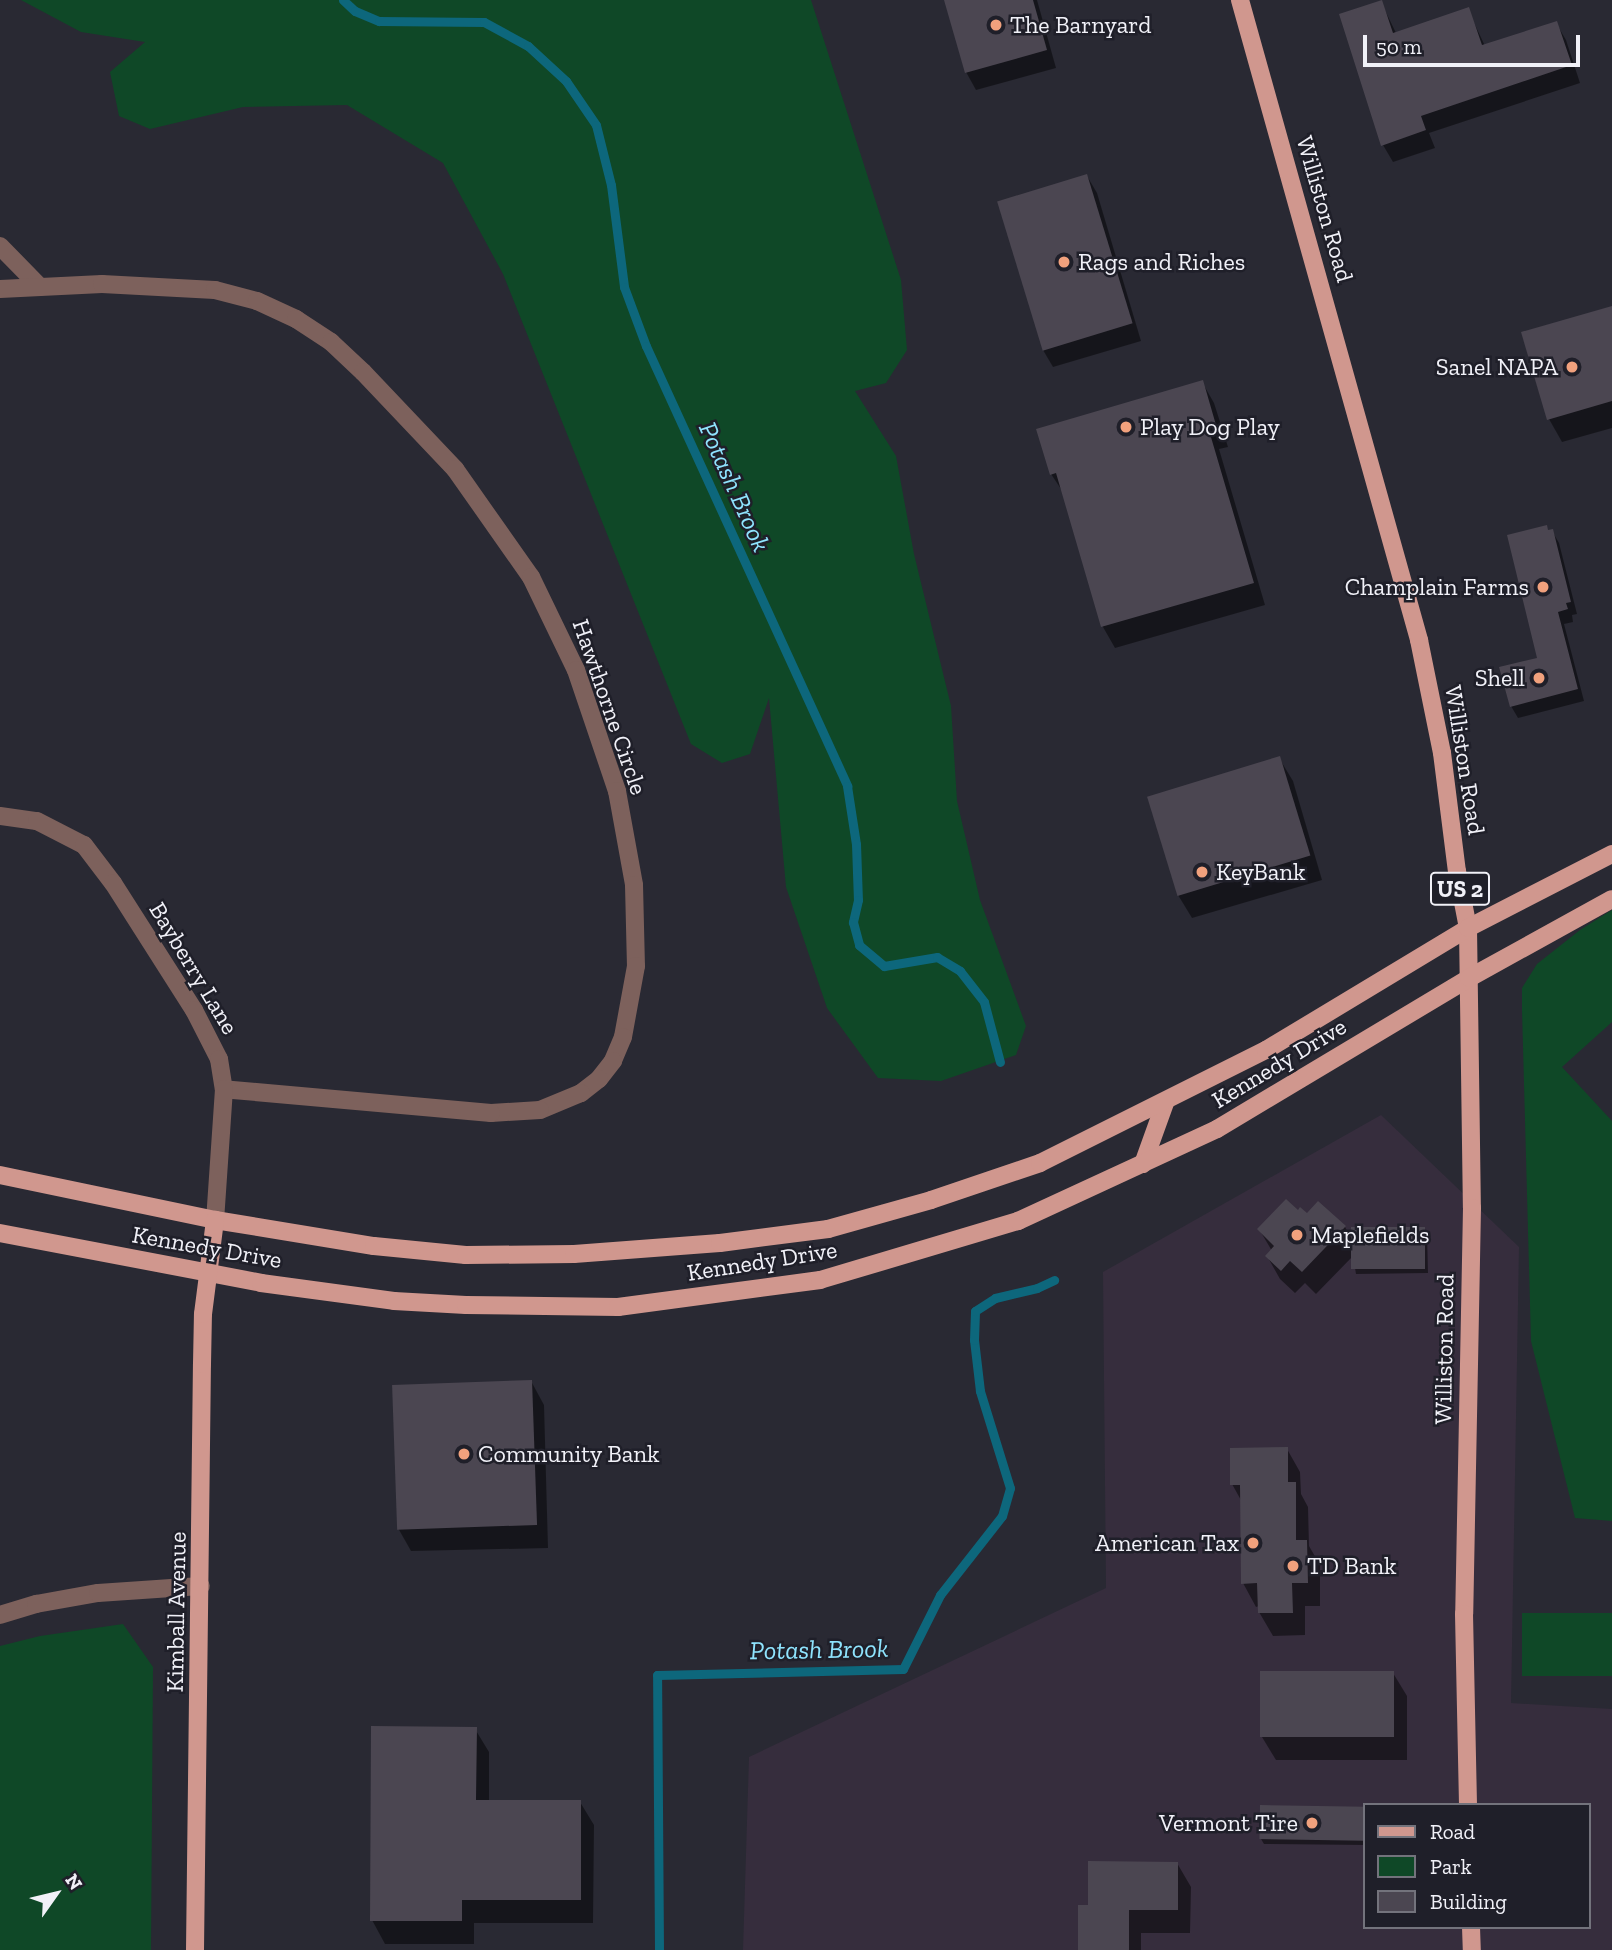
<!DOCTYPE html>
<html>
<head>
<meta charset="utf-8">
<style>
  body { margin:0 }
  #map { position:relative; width:1612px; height:1950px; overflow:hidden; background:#292933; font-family:"Zilla Slab",serif }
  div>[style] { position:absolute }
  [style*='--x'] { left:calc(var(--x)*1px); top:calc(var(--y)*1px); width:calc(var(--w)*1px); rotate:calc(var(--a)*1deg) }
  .commercial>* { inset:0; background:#362d3d }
  .green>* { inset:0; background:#0f4827; transform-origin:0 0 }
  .shadow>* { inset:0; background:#0007 }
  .stream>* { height:9px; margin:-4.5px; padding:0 4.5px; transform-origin:4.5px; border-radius:4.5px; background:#0d677c }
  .building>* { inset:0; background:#4b4651; transform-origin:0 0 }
  .minor>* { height:18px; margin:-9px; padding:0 9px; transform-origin:9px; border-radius:9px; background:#7d615c }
  .major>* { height:18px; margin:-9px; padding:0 9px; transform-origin:9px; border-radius:9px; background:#d0978e }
  .dots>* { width:19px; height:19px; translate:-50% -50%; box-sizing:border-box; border:4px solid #1f1f29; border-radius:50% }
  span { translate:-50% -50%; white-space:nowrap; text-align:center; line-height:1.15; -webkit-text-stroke:5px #1f1f29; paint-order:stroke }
  .shield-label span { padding:2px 5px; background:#1f1f29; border:2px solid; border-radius:5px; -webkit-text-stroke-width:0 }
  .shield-label { font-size:23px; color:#f1f1f8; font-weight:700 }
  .poi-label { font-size:24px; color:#f1f1f8 }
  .left { translate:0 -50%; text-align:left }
  .right { translate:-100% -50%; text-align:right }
  .street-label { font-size:24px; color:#f1f1f8 }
  .water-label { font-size:26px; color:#8fe4fe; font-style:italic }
  .legend { position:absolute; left:1363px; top:1803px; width:228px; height:126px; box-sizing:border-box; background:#1f1f29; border:2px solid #73737c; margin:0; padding:9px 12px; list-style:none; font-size:21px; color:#f1f1f8 }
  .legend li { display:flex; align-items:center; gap:14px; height:35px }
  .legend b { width:35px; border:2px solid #73737c }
  .north { position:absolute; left:21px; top:1859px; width:70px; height:70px; -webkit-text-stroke:5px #1f1f29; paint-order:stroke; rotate:56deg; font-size:19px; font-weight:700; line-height:28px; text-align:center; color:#f1f1f8 }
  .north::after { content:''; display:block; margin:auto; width:24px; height:32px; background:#f1f1f8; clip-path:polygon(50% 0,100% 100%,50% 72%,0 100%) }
  .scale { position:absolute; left:1363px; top:35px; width:217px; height:32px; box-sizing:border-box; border:4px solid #f1f1f8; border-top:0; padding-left:9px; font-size:21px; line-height:24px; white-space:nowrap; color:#f1f1f8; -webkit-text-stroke:5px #1f1f29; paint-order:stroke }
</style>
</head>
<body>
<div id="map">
  <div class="commercial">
    <div style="clip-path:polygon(evenodd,1381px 1115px,1519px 1247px,1511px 1703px,1612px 1709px,1612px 1950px,743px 1950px,749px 1757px,1106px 1588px,1103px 1272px,1381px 1115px,1365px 1805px,1589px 1805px,1589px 1927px,1365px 1927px,1365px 1805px)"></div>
  </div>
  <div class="green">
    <div style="clip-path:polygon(21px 0,811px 0,901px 280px,907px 350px,886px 383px,855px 391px,896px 456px,914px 554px,951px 706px,957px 801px,980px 900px,1026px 1026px,1016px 1055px,941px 1081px,878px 1078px,827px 1008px,786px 887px,769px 698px,750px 754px,722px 763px,691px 744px,503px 274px,443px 163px,347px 105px,243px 107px,150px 129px,119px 116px,110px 72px,145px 42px,81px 32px)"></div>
    <div style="clip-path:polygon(1612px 910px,1612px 1022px,1562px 1067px,1612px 1121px,1612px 1521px,1575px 1518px,1531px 1341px,1522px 1010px,1522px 988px,1537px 964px,1580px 930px)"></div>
    <div style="left:1612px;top:1613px;width:63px;height:90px;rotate:90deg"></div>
    <div style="clip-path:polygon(123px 1624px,153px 1667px,151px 1950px,0 1950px,0 1646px,40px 1636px)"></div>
  </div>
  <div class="shadow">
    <div style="clip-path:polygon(946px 0,1037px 0,1056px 68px,976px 90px,966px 72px)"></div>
    <div style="clip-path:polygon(1381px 2px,1396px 33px,1468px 10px,1485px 46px,1556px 23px,1566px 40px,1580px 83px,1429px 133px,1435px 148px,1393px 162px,1383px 145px)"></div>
    <div style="clip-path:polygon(1087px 176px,1097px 193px,1141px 341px,1053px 367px,1043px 350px)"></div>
    <div style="clip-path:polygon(1612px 308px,1612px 428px,1562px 442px,1549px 419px)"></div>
    <div style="clip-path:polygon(1202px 382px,1214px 403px,1228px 447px,1219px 449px,1265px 605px,1115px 648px,1103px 627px,1065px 495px,1051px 474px)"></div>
    <div style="clip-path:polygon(1552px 531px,1559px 543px,1577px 614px,1572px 615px,1573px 622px,1564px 624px,1584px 701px,1518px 718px,1511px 706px,1539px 659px,1549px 532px)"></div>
    <div style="clip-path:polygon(1279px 758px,1293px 781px,1322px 880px,1192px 918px,1178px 895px)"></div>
    <div style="clip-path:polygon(1319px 1203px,1345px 1227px,1353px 1241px,1424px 1228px,1427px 1233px,1428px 1273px,1356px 1274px,1353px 1256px,1316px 1294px,1305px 1283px,1295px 1293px,1280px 1279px,1267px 1256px,1272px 1251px,1259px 1229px,1298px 1213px,1308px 1216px)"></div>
    <div style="clip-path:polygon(531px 1381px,544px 1405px,548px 1548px,411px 1551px,398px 1528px)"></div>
    <div style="clip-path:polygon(1287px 1449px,1300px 1472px,1301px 1494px,1308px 1507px,1309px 1546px,1320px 1565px,1320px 1606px,1305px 1606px,1305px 1635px,1273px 1636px,1259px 1612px,1259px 1606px,1256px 1607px,1243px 1583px,1242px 1502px,1232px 1484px)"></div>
    <div style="clip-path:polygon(1393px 1673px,1407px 1696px,1407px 1760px,1276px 1760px,1262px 1737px)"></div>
    <div style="clip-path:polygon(475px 1729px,489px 1752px,489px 1802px,580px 1802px,594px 1825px,593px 1923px,474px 1923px,474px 1944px,385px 1944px,372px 1920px)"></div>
    <div style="clip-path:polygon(1261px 1807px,1365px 1808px,1365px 1845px,1264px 1844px,1261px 1839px)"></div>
    <div style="clip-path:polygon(1177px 1863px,1191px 1887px,1190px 1933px,1141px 1933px,1141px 1950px,1080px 1950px,1090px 1907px)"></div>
  </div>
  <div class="stream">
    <div style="--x:343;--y:0;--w:16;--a:43"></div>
    <div style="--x:355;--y:11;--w:26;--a:23"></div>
    <div style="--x:379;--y:21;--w:105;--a:0.5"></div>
    <div style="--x:484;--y:22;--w:50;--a:28.6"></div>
    <div style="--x:528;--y:46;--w:52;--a:42.6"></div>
    <div style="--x:566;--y:81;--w:53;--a:55.7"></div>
    <div style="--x:596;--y:125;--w:62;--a:76"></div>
    <div style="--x:611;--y:185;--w:103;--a:82.7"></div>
    <div style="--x:624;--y:287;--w:63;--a:69.6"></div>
    <div style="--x:646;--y:346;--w:484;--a:65.4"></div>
    <div style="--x:847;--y:786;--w:59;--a:81.2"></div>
    <div style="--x:856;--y:844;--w:56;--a:88"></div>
    <div style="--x:858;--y:900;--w:23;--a:103"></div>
    <div style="--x:853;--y:922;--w:24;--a:75"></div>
    <div style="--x:859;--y:945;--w:33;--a:40"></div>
    <div style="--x:884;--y:966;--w:54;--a:-9.6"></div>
    <div style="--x:937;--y:957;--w:27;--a:31"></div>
    <div style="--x:960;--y:971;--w:39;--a:52"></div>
    <div style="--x:984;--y:1002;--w:62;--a:75.1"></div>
    <div style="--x:659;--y:1950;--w:275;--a:-90.4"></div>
    <div style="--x:657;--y:1675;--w:246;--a:-1.4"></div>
    <div style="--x:903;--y:1669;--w:83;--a:-63.4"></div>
    <div style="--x:940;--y:1595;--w:100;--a:-51.9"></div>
    <div style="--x:1002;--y:1516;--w:29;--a:-74"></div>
    <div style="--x:1010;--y:1488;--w:102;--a:-107.2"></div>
    <div style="--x:980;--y:1391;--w:51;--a:-96.7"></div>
    <div style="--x:974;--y:1340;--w:29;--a:-88"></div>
    <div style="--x:975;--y:1311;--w:24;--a:-33"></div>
    <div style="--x:995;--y:1298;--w:43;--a:-13.4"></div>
    <div style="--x:1037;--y:1288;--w:19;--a:-25"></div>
  </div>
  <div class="building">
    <div style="clip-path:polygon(944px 0,1033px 0,1047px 50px,965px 73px)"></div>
    <div style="clip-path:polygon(1382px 0,1393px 33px,1469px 7px,1482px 45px,1557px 21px,1572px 65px,1421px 116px,1426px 130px,1381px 146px,1339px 14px)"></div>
    <div style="left:1087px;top:174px;width:156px;height:94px;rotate:73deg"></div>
    <div style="clip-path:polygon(1612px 306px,1612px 401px,1547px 420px,1521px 332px)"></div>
    <div style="clip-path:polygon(1203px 380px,1216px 425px,1208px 427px,1254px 583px,1101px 627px,1056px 473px,1050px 475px,1036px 429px)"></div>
    <div style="clip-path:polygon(1547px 525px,1548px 530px,1553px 529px,1571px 602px,1566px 603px,1568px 609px,1558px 612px,1578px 689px,1510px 707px,1499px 667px,1537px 658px,1507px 535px)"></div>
    <div style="left:1280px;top:756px;width:104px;height:139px;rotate:73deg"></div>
    <div style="clip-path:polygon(1286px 1199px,1298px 1210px,1300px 1207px,1307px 1213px,1318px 1201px,1346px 1226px,1302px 1272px,1290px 1261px,1281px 1271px,1265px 1256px,1274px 1246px,1257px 1229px)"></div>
    <div style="left:1351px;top:1227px;width:74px;height:42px"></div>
    <div style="left:532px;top:1380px;width:145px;height:140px;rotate:88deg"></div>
    <div style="clip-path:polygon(1288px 1447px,1288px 1482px,1296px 1482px,1296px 1540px,1307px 1540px,1308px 1583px,1292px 1583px,1293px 1613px,1258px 1613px,1257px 1583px,1241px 1584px,1240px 1485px,1230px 1485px,1230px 1448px)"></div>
    <div style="left:1260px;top:1671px;width:134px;height:66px"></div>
    <div style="clip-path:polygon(371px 1726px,477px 1727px,476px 1800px,581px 1800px,581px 1900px,462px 1900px,462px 1921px,370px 1921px)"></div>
    <div style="left:1260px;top:1805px;width:105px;height:34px;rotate:1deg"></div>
    <div style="clip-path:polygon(1088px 1861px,1178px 1862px,1178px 1910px,1129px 1910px,1129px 1950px,1078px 1950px,1078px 1905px,1088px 1905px)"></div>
  </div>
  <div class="minor">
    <div style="--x:0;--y:246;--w:57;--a:45.7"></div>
    <div style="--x:0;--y:289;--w:102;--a:-2.8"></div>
    <div style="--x:102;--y:284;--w:113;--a:3"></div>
    <div style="--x:215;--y:290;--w:43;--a:14.7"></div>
    <div style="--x:257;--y:301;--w:43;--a:24.8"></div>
    <div style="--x:296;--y:319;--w:42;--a:33.3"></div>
    <div style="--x:331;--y:342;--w:44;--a:43.2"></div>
    <div style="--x:363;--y:372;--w:134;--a:46.5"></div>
    <div style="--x:455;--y:469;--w:132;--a:54.9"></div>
    <div style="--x:531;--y:577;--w:103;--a:64.2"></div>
    <div style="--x:576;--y:670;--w:128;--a:71.3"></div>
    <div style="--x:617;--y:791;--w:96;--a:79.7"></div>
    <div style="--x:634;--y:885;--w:81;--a:88.6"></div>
    <div style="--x:636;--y:966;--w:72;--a:100.4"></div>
    <div style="--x:623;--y:1037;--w:26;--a:113"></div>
    <div style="--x:613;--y:1061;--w:23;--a:128"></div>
    <div style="--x:599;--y:1079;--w:23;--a:142"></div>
    <div style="--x:581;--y:1093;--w:44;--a:157.5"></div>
    <div style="--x:540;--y:1110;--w:49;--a:176.5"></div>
    <div style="--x:491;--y:1113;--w:268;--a:-174.9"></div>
    <div style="--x:0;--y:816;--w:37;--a:8"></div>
    <div style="--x:37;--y:821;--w:53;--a:27.1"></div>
    <div style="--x:84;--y:845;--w:48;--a:52.7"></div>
    <div style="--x:113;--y:883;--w:151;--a:57.5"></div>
    <div style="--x:194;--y:1010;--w:55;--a:63"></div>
    <div style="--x:219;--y:1059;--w:30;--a:81"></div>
    <div style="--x:224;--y:1089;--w:131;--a:93.9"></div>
    <div style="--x:0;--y:1615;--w:38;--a:-17"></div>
    <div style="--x:36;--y:1604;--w:63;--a:-10.1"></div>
    <div style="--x:98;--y:1593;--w:103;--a:-3.9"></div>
  </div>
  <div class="major">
    <div style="--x:1240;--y:0;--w:665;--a:74.37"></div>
    <div style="--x:1419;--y:640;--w:115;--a:78.5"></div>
    <div style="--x:1442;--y:753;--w:119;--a:82.8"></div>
    <div style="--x:1457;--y:871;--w:58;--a:79.1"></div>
    <div style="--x:1468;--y:928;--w:280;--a:89.2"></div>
    <div style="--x:1472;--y:1208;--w:406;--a:91.1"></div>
    <div style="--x:1464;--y:1614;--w:191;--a:88.8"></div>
    <div style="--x:1143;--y:1164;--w:65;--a:-70.2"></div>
    <div style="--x:0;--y:1175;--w:220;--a:11.8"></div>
    <div style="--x:215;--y:1220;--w:161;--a:9.3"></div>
    <div style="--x:374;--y:1246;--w:92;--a:5.6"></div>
    <div style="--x:466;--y:1255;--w:108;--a:-0.5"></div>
    <div style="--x:574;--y:1254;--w:146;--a:-4.3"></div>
    <div style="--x:720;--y:1243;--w:109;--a:-7.4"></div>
    <div style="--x:828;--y:1229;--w:107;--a:-15.7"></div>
    <div style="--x:931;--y:1200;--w:115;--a:-18.7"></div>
    <div style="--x:1040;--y:1163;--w:253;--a:-26.6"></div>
    <div style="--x:1266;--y:1050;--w:236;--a:-31.1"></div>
    <div style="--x:1468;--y:928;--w:162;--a:-27.2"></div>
    <div style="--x:0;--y:1233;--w:266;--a:10.8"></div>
    <div style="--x:261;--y:1283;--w:134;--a:7.7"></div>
    <div style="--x:394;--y:1301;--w:72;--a:3.2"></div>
    <div style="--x:466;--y:1305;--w:152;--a:0.8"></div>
    <div style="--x:618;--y:1307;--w:204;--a:-7.6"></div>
    <div style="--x:820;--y:1280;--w:207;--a:-16.6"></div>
    <div style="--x:1018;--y:1221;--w:219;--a:-24.8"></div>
    <div style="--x:1217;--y:1129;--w:294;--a:-30.9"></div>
    <div style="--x:1469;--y:978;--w:163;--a:-28.9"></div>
    <div style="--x:1471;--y:1927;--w:23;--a:88"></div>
    <div style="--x:195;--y:1950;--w:586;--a:-89.32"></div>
    <div style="--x:202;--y:1364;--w:50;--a:-88.9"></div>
    <div style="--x:203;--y:1314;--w:95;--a:-82.7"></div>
  </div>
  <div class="dots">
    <div style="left:996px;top:25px;background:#f1a17d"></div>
    <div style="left:1064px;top:262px;background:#f1a17d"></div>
    <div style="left:1572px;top:367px;background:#f1a17d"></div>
    <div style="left:1126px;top:427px;background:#f1a17d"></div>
    <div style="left:1543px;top:587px;background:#f1a17d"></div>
    <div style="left:1539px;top:678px;background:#f1a17d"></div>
    <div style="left:1202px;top:872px;background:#f1a17d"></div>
    <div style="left:1297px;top:1235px;background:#f1a17d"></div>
    <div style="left:464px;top:1454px;background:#f1a17d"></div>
    <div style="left:1253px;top:1543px;background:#f1a17d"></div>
    <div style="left:1293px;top:1566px;background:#f1a17d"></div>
    <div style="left:1312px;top:1823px;background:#f1a17d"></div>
  </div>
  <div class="shield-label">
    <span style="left:1460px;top:889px">US 2</span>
  </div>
  <div class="poi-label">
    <span class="left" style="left:1010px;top:25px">The Barnyard</span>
    <span class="left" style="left:1078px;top:262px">Rags and Riches</span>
    <span class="right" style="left:1558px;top:367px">Sanel NAPA</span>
    <span class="left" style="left:1140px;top:427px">Play Dog Play</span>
    <span class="right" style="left:1529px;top:587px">Champlain Farms</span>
    <span class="right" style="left:1525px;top:678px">Shell</span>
    <span class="left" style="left:1216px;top:872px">KeyBank</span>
    <span class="left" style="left:1311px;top:1235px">Maplefields</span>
    <span class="left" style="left:478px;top:1454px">Community Bank</span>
    <span class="right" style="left:1239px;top:1543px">American Tax</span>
    <span class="left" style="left:1307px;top:1566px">TD Bank</span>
    <span class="right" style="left:1298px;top:1823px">Vermont Tire</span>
  </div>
  <div class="street-label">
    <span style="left:1325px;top:209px;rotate:74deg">Williston Road</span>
    <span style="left:610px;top:707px;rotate:71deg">Hawthorne Circle</span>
    <span style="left:1465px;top:760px;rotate:81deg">Williston Road</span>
    <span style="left:194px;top:968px;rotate:59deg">Bayberry Lane</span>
    <span style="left:1279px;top:1063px;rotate:-31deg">Kennedy Drive</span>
    <span style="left:207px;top:1247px;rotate:10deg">Kennedy Drive</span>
    <span style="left:762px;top:1261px;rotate:-9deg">Kennedy Drive</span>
    <span style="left:1444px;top:1349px;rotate:-89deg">Williston Road</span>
    <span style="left:176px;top:1612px;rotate:-89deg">Kimball Avenue</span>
  </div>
  <div class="water-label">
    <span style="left:734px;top:487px;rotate:66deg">Potash Brook</span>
    <span style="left:819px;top:1650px;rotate:-1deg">Potash Brook</span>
  </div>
  <ul class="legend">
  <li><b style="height:9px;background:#d0978e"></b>Road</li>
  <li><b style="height:19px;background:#0f4827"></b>Park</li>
  <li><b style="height:19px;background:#4b4651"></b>Building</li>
  </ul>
  <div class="north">N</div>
  <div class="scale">50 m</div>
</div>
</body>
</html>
